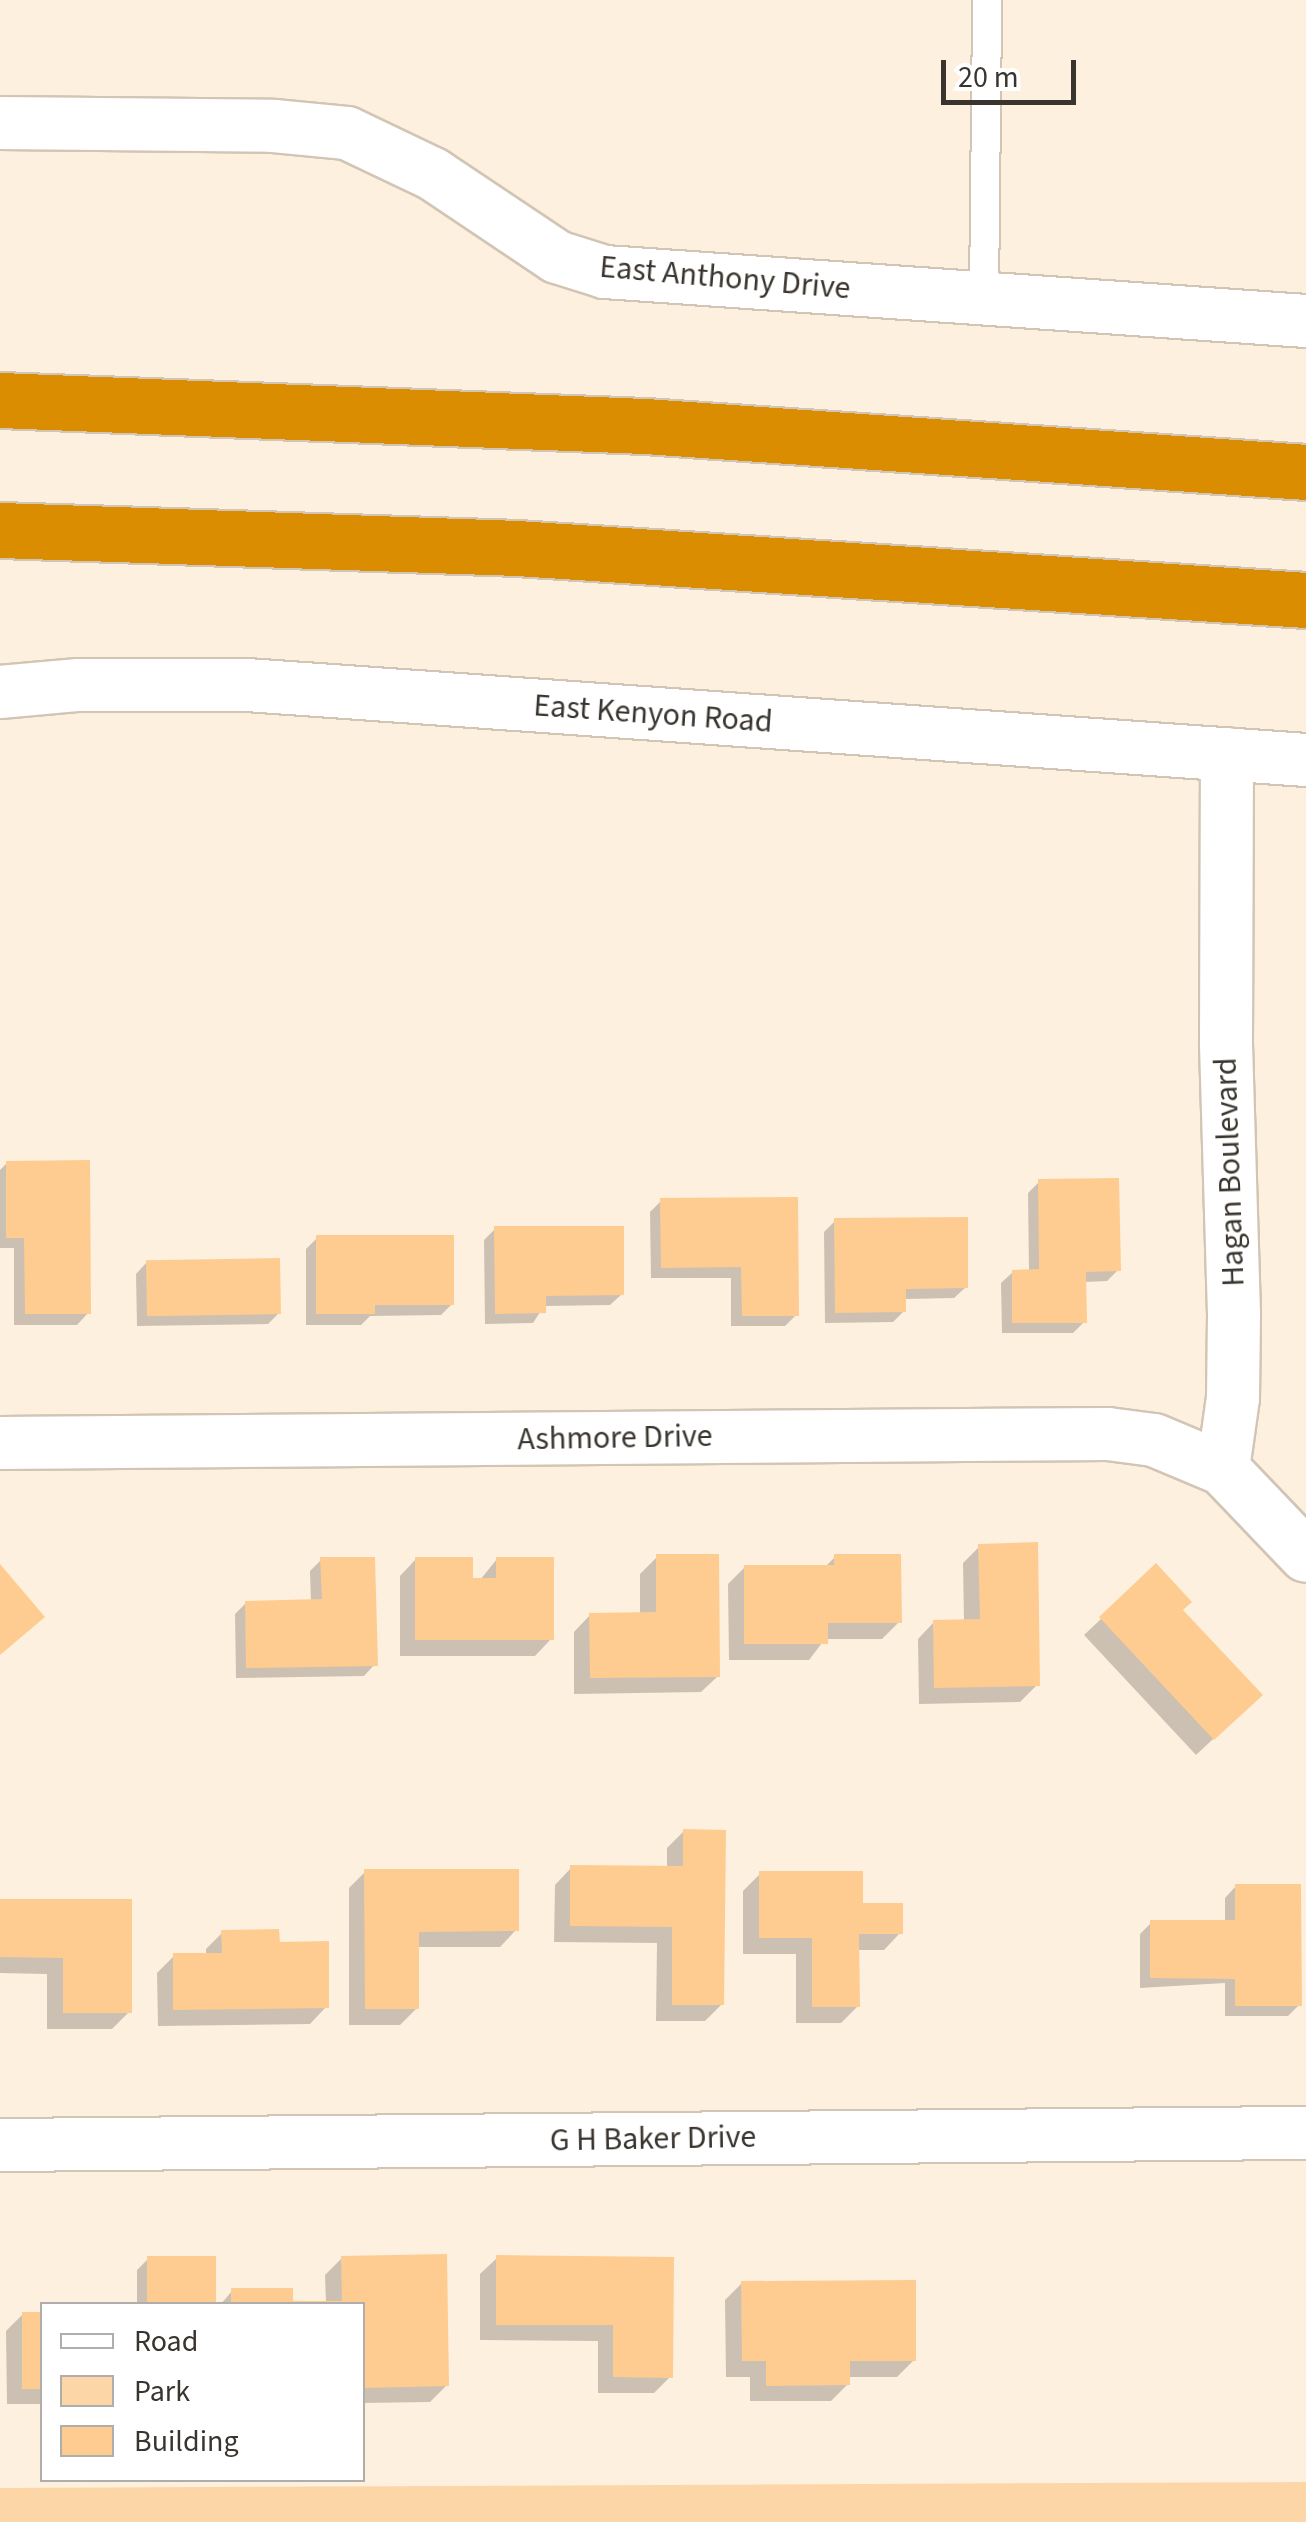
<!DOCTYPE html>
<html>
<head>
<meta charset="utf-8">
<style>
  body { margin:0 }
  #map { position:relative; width:1306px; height:2522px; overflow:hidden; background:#fef0df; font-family:"Source Sans 3",sans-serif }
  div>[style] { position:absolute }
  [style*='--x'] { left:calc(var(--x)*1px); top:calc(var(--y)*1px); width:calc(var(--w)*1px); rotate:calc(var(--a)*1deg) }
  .green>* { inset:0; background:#fdd6a8 }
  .shadow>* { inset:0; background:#0003 }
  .building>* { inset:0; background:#fecc90; transform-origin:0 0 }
  .roads { filter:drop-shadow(2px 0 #d3c5b5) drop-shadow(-2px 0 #d3c5b5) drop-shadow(0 2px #d3c5b5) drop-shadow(0 -2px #d3c5b5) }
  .lane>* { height:28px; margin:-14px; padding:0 14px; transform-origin:14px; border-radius:14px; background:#fff }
  .street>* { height:52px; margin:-26px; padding:0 26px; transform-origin:26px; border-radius:26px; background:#fff }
  .highway>* { height:55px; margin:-27.5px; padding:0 27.5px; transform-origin:27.5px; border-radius:27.5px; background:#da8d01 }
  span { translate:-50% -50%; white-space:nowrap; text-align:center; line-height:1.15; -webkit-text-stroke:10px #fff; paint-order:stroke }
  .street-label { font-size:32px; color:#39342e }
  .legend { position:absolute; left:40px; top:2302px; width:325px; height:180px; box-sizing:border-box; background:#fff; border:2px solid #b0aeab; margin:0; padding:12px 18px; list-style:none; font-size:30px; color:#39342e }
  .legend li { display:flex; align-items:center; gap:20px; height:50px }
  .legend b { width:50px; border:2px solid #b0aeab }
  .scale { position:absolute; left:941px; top:60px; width:135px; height:45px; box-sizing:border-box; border:5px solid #39342e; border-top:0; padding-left:12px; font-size:30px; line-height:35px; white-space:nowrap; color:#39342e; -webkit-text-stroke:8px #fff; paint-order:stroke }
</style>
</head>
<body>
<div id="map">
  <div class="green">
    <div style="clip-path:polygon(1306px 2482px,1306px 2522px,0 2522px,0 2488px)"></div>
  </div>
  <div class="shadow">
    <div style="clip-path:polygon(7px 1163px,88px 1313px,77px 1325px,14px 1325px,14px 1248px,0 1248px,0 1170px)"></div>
    <div style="clip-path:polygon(1039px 1182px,1118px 1270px,1107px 1281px,1084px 1282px,1084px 1322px,1073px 1333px,1002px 1333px,1001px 1283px,1013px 1272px,1029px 1272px,1028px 1193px)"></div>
    <div style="clip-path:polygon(795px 1199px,796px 1315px,785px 1326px,731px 1326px,731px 1278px,651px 1278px,650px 1212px,661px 1201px)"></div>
    <div style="clip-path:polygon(835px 1221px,966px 1287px,954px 1298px,904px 1299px,904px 1311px,893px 1322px,825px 1323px,824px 1232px)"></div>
    <div style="clip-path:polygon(495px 1229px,622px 1294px,610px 1305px,544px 1306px,533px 1323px,485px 1324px,484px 1240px)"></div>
    <div style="clip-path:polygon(317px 1238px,452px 1304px,441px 1315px,370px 1316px,361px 1325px,306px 1325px,306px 1249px)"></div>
    <div style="clip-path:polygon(147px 1262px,279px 1313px,268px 1324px,137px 1326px,136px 1274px)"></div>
    <div style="clip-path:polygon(980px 1546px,1037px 1685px,1020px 1702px,919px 1704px,918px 1639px,934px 1622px,964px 1622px,963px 1563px)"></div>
    <div style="clip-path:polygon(657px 1557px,718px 1676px,701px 1692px,574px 1694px,574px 1632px,590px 1615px,640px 1614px,640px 1574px)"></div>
    <div style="clip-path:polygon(835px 1557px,899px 1622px,882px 1639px,825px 1639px,809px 1660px,729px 1660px,728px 1584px,745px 1567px,825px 1567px)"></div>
    <div style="clip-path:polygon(416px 1559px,471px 1580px,480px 1580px,497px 1559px,551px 1639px,535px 1656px,400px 1656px,400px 1576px)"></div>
    <div style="clip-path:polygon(321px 1560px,375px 1664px,364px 1676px,236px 1678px,235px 1614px,246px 1603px,311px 1602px,310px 1571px)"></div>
    <div style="clip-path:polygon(1180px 1610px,1243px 1711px,1196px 1755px,1084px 1635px,1101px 1619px)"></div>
    <div style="clip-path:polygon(684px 1831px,722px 2004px,705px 2021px,656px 2021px,657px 1943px,554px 1942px,555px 1885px,571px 1868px,667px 1868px,667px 1848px)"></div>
    <div style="clip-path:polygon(365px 1872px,516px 1930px,500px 1947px,416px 1947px,417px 2008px,400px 2025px,349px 2025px,349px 1888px)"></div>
    <div style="clip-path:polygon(760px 1874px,860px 1906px,900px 1933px,884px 1950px,857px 1950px,858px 2006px,841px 2023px,796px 2023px,796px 1954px,743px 1954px,743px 1891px)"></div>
    <div style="clip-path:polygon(1236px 1886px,1299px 2005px,1288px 2016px,1225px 2016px,1225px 1983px,1140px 1988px,1140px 1934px,1151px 1923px,1225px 1923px,1225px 1898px)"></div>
    <div style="clip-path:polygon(0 1901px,129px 2012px,112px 2029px,47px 2029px,47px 1974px,0 1973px)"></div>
    <div style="clip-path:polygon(222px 1933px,277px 1945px,326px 2007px,310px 2024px,158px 2026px,157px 1973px,174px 1956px,206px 1956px,206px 1949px)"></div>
    <div style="clip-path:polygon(213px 2258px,214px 2304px,137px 2304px,137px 2270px,148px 2259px)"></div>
    <div style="clip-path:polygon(342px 2258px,447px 2385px,430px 2402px,362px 2403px,362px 2304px,221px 2304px,232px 2291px,291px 2303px,326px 2303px,325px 2275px)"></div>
    <div style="clip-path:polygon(497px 2258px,672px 2259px,671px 2376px,654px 2393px,598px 2393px,598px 2341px,480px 2340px,480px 2274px)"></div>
    <div style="clip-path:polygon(742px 2283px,914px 2360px,897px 2377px,848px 2377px,848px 2384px,831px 2401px,750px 2401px,750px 2377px,726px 2377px,725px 2300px)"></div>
    <div style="clip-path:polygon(23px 2314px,42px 2314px,42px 2404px,7px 2404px,6px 2331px)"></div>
  </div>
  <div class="building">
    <div style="clip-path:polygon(90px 1160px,91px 1314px,25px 1314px,24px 1238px,6px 1238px,6px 1161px)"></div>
    <div style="clip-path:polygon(1119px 1178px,1121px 1271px,1086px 1272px,1087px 1323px,1012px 1323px,1012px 1270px,1039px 1269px,1038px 1179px)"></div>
    <div style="clip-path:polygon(798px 1197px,799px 1316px,742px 1316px,741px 1267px,661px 1268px,660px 1198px)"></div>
    <div style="clip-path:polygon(968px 1217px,968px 1288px,906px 1289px,906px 1312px,835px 1313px,834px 1218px)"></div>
    <div style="clip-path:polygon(494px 1226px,624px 1226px,624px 1295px,546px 1296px,546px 1313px,495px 1314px)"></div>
    <div style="clip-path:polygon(316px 1235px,454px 1235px,454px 1305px,375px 1305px,375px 1314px,316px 1314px)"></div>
    <div style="left:280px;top:1258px;width:56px;height:134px;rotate:89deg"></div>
    <div style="clip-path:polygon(1038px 1542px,1040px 1686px,934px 1688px,933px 1620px,980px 1619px,978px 1544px)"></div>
    <div style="clip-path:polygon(656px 1554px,719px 1554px,720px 1677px,590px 1678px,589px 1613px,656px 1612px)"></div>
    <div style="clip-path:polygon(834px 1554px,901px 1554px,902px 1623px,828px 1623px,828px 1644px,744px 1644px,744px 1565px,834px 1565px)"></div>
    <div style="clip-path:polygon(320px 1557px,375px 1557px,378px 1666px,246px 1668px,245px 1601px,322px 1599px)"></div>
    <div style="clip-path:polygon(415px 1557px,473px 1557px,473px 1578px,496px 1578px,496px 1557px,554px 1557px,554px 1640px,415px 1640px)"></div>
    <div style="clip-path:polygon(1156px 1563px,1192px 1602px,1183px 1610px,1263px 1695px,1214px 1740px,1099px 1617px)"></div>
    <div style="clip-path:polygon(0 1564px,45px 1617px,0 1655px)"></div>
    <div style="clip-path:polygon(683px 1829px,726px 1830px,724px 2005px,672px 2005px,672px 1927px,570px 1926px,570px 1865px,683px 1866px)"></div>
    <div style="clip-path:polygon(364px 1869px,519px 1869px,519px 1931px,419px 1932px,419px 2009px,365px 2009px)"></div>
    <div style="clip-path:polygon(759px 1871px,863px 1871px,863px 1903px,903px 1903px,903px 1934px,859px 1934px,860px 2007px,812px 2007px,812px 1938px,759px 1938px)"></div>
    <div style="clip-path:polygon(1235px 1884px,1301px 1884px,1302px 2006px,1235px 2006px,1235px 1979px,1150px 1978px,1150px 1920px,1235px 1920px)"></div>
    <div style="clip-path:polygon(0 1899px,132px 1899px,132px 2013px,63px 2013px,63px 1958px,0 1957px)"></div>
    <div style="clip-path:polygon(279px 1929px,280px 1942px,329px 1941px,329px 2008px,173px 2010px,173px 1953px,222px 1953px,221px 1930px)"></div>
    <div style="clip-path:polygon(447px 2254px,449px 2386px,362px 2388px,362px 2304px,231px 2304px,231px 2288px,293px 2288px,293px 2301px,342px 2301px,341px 2256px)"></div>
    <div style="clip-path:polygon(496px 2255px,674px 2257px,673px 2378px,613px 2377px,613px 2325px,496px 2325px)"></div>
    <div style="left:216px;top:2256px;width:48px;height:69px;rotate:90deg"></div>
    <div style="clip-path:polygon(916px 2280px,916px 2361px,850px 2361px,850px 2385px,766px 2386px,766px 2361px,742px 2361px,741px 2281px)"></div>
    <div style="left:22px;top:2312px;width:20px;height:77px"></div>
  </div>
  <div class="roads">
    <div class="lane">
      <div style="--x:984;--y:297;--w:297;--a:-89.4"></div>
    </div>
    <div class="street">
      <div style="--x:0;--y:123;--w:274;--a:0.6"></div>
      <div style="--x:274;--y:126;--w:73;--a:5.5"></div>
      <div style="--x:347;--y:133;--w:95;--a:25.5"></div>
      <div style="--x:433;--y:174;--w:149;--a:33.8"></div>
      <div style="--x:557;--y:257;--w:50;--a:17.4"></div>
      <div style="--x:605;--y:272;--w:703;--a:4"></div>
      <div style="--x:0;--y:692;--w:79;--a:-5.1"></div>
      <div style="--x:79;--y:685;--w:168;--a:0"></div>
      <div style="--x:247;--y:685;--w:1062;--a:4.05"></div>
      <div style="--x:0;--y:1443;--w:1108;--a:-0.47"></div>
      <div style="--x:1108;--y:1434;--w:46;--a:7.4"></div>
      <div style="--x:1154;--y:1440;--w:75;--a:22.8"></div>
      <div style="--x:1223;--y:1469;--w:120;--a:46.3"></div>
      <div style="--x:1223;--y:1469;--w:72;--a:-82"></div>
      <div style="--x:1233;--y:1398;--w:84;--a:-89.3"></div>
      <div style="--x:1234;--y:1314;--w:272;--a:-91.7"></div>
      <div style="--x:1226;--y:1042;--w:288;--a:-89.8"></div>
      <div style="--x:0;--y:2145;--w:1306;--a:-0.53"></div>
    </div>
    <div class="highway">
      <div style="--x:0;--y:400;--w:646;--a:2.31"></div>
      <div style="--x:645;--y:426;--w:663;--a:3.98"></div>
      <div style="--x:0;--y:530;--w:517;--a:1.99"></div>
      <div style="--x:517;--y:548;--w:791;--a:3.77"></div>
    </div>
  </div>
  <div class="street-label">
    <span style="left:725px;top:278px;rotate:5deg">East Anthony Drive</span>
    <span style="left:653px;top:714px;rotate:4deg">East Kenyon Road</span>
    <span style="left:1230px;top:1172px;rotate:-92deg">Hagan Boulevard</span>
    <span style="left:615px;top:1438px;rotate:-1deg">Ashmore Drive</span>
    <span style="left:653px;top:2139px;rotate:-1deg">G H Baker Drive</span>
  </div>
  <ul class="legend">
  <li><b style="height:12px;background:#fff"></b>Road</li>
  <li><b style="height:28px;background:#fdd6a8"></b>Park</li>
  <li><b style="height:28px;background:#fecc90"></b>Building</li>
  </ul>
  <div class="scale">20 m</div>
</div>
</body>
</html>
